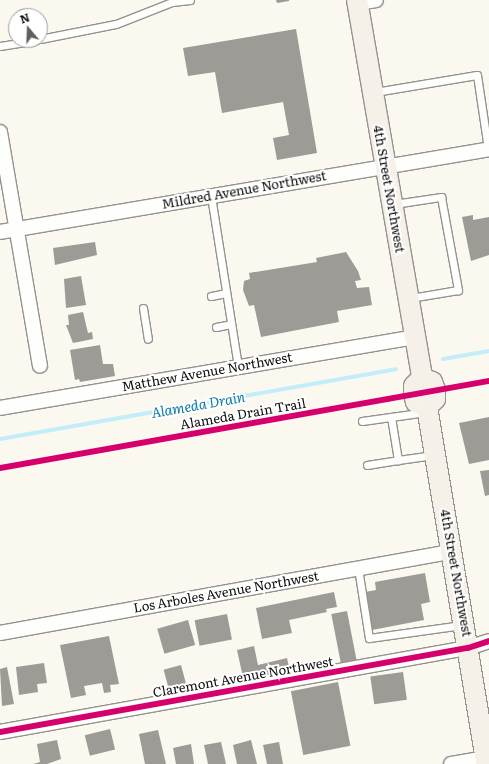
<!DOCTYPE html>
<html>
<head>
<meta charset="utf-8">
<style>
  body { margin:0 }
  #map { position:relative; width:489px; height:764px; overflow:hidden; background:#fbf8f0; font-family:Literata,serif }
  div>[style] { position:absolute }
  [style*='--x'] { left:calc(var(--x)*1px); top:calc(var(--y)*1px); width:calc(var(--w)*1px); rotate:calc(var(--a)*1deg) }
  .stream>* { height:4px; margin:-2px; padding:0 2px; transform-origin:2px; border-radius:2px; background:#c3edf8 }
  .building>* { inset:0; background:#9e9a96; transform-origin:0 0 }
  .roads { filter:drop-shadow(1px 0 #94928f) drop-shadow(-1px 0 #94928f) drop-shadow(0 1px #94928f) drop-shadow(0 -1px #94928f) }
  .service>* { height:7px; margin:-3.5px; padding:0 3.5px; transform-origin:3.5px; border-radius:3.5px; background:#fefefd }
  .minor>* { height:14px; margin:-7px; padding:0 7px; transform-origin:7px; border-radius:7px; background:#fefefd }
  .secondary>* { height:20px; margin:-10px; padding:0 10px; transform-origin:10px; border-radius:10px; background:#f5f1e8 }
  .cycleway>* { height:6px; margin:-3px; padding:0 3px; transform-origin:3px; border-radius:3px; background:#d6006c }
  span { translate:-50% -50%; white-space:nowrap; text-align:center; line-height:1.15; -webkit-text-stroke:4px #fff; paint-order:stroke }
  .street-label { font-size:13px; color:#0c0c0c }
  .water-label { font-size:14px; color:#0b79a8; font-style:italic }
  .north { position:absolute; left:8px; top:8px; width:40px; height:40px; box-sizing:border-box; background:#fff; border:1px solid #9e9e9e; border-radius:50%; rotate:341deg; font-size:11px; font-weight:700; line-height:16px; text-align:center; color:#0c0c0c }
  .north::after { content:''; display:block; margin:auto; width:14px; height:18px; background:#605f5c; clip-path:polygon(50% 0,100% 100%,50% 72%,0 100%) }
</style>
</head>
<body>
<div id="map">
  <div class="stream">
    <div style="--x:443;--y:359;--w:47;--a:-9.9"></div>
    <div style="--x:0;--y:439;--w:402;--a:-10"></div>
  </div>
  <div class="building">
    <div style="clip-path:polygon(276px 0,289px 0,289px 1px,277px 3px)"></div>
    <div style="clip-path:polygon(296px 29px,317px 153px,277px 160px,273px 138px,289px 135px,283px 102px,222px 113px,215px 72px,188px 76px,183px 48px)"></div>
    <div style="clip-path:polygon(473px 215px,473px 220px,489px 217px,489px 255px,471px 261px,462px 217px)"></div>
    <div style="clip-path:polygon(95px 242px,97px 255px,55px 265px,53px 248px)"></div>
    <div style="clip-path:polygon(346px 252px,358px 271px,361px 280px,355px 281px,357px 288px,369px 287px,372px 305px,337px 311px,339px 322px,261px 337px,254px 305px,249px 306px,243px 290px,244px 281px,250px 279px,249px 273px,317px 262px,316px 258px)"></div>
    <div style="clip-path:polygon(81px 276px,86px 305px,66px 308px,64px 279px)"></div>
    <div style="clip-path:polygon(83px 312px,88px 333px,92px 332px,93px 339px,73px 343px,66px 325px,69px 325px,68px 315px)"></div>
    <div style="clip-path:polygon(100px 345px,103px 364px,113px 364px,115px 376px,80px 382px,79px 379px,75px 380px,70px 350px)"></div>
    <div style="clip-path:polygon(489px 417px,489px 460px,469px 464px,459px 423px)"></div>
    <div style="clip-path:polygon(489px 470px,489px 495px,485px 496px,480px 471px)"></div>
    <div style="clip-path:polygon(425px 573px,430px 602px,421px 604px,424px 620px,372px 630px,365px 592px,376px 590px,375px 582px)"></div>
    <div style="clip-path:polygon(334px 592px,337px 607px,326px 609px,327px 612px,289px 620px,292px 633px,262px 639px,256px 608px)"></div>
    <div style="left:347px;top:611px;width:51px;height:16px;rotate:79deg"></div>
    <div style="left:227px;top:614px;width:26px;height:33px;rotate:79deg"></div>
    <div style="left:188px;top:620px;width:26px;height:32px;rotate:74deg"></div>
    <div style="clip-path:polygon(109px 636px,119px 684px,110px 685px,111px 692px,104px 693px,102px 683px,84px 686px,86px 695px,71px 698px,60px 645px)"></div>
    <div style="clip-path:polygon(254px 646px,258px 665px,287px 658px,290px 672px,244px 682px,237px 650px)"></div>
    <div style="clip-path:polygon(44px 663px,47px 683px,37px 684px,38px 692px,19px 695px,16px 667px)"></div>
    <div style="left:181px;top:665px;width:24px;height:18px;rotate:75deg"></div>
    <div style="clip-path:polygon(7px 667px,14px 704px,2px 706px,0 669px)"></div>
    <div style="left:403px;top:672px;width:28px;height:33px;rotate:82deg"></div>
    <div style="left:338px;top:682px;width:65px;height:48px;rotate:79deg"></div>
    <div style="left:110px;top:729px;width:21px;height:26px;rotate:76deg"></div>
    <div style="clip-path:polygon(158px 730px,166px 764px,145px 764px,139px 734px)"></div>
    <div style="clip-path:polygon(57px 740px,61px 759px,47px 764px,33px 764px,40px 762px,37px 744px)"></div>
    <div style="clip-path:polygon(251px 740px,257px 764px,237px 764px,233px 745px)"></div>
    <div style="clip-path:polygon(221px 742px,226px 764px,208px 764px,204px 745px)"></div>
    <div style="clip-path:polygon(279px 742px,283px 764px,267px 764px,263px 745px)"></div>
    <div style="clip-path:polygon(191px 744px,194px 764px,176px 764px,173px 748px)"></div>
  </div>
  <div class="roads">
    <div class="service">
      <div style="--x:172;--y:0;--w:2;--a:90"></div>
      <div style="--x:172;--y:2;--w:18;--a:-6"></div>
      <div style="--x:40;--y:39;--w:77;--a:-11.2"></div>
      <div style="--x:116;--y:24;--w:60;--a:-21.4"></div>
      <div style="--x:0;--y:46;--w:36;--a:-9"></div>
      <div style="--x:375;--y:92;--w:103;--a:-9.5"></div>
      <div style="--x:477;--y:75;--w:75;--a:81.5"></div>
      <div style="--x:211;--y:196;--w:173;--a:81"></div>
      <div style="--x:394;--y:204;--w:48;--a:-8.5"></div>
      <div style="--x:441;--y:197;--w:95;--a:79.6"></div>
      <div style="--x:458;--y:290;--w:49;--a:170.5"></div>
      <div style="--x:211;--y:296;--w:15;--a:-11"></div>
      <div style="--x:143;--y:308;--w:31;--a:81"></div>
      <div style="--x:216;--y:327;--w:15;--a:-11"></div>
      <div style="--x:391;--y:417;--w:44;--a:80.8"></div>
      <div style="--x:398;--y:460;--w:36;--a:-8"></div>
      <div style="--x:362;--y:421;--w:65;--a:-8"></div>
      <div style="--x:367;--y:465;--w:31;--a:-9"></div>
      <div style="--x:358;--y:568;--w:71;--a:81.1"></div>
      <div style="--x:369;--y:638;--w:94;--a:-8"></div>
    </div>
    <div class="minor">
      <div style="--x:358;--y:3;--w:18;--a:-9"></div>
      <div style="--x:0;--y:132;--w:237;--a:80.3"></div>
      <div style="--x:0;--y:232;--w:496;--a:-9.6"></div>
      <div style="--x:0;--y:408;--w:421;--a:-9.7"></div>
      <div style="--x:0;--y:633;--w:459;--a:-10.2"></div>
      <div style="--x:0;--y:732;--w:475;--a:-10.2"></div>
      <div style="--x:468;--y:648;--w:22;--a:-18"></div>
      <div style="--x:451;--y:764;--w:36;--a:-10"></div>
    </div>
    <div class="secondary">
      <div style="--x:357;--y:0;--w:384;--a:80.2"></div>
      <div style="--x:422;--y:378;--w:11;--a:22"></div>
      <div style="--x:432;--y:382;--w:9;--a:69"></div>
      <div style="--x:435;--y:390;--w:9;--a:90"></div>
      <div style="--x:435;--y:399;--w:11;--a:135"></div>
      <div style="--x:422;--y:378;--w:11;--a:135"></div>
      <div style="--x:414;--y:386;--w:8;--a:90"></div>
      <div style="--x:414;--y:394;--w:8;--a:76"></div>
      <div style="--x:416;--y:402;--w:12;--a:24"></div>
      <div style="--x:427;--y:407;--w:362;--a:80.5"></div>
    </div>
  </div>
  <div class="cycleway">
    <div style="--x:0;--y:468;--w:497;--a:-10.1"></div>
    <div style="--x:0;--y:732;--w:475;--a:-10.2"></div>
    <div style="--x:468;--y:648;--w:22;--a:-18"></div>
  </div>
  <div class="street-label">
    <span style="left:389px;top:189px;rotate:80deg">4th Street Northwest</span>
    <span style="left:244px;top:190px;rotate:-10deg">Mildred Avenue Northwest</span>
    <span style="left:207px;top:372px;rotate:-10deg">Matthew Avenue Northwest</span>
    <span style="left:243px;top:414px;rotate:-10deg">Alameda Drain Trail</span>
    <span style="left:456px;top:573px;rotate:80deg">4th Street Northwest</span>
    <span style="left:226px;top:592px;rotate:-10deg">Los Arboles Avenue Northwest</span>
    <span style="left:243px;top:677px;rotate:-10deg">Claremont Avenue Northwest</span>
  </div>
  <div class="water-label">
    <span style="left:198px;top:404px;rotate:-10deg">Alameda Drain</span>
  </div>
  <div class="north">N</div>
</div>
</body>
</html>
